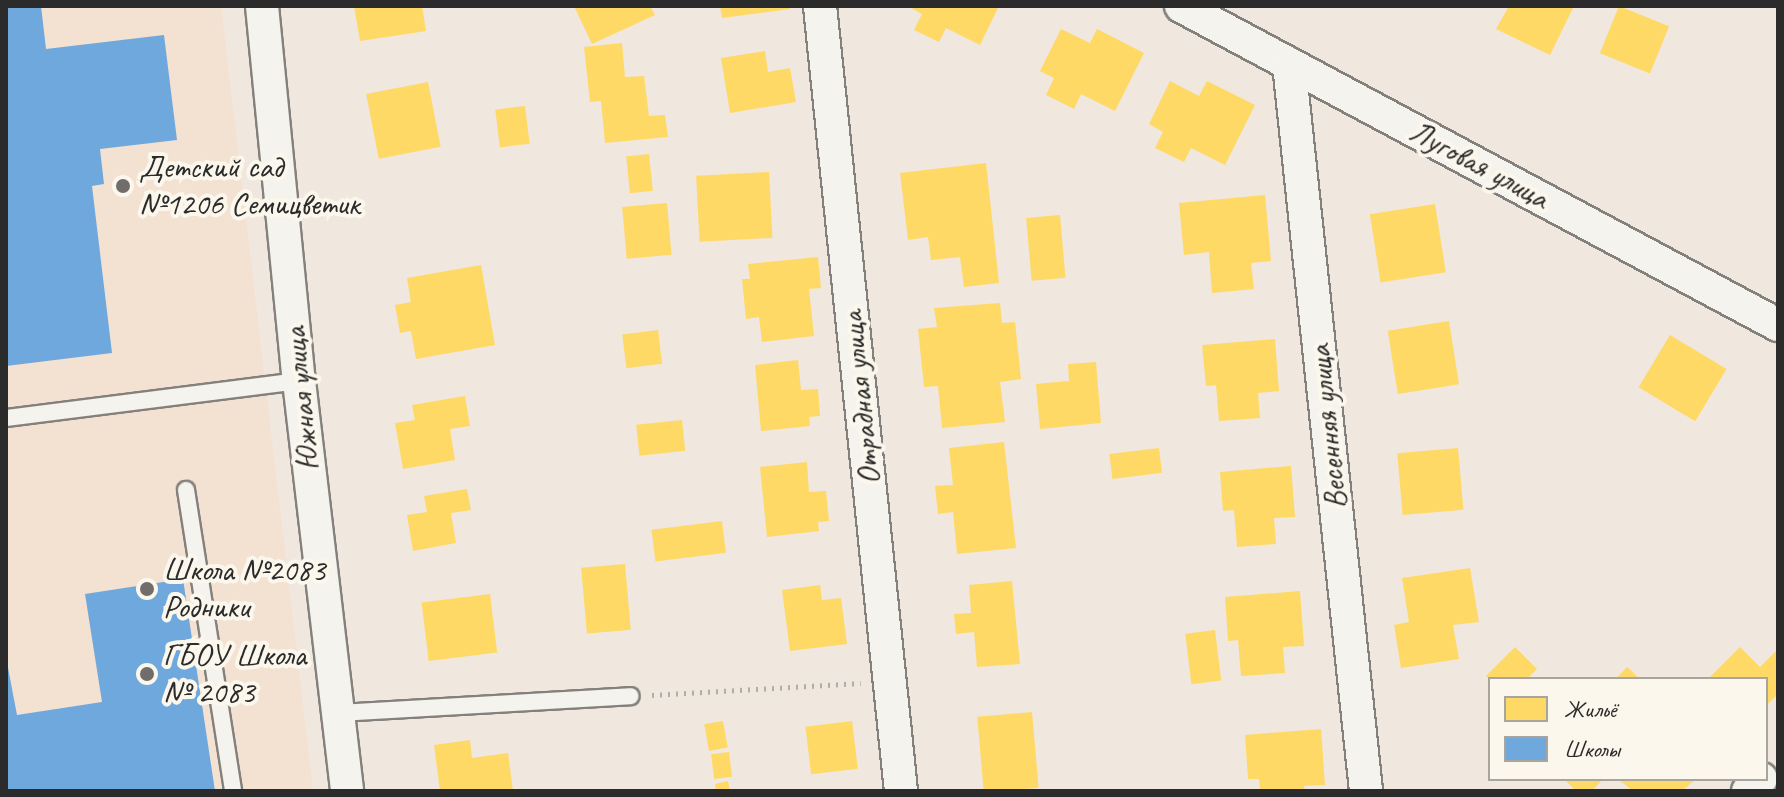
<!DOCTYPE html>
<html>
<head>
<meta charset="utf-8">
<style>
  body { margin:0 }
  #map { position:relative; width:1784px; height:797px; overflow:hidden; background:#f0e7de; font-family:Caveat,sans-serif }
  div>[style] { position:absolute }
  [style*='--x'] { left:calc(var(--x)*1px); top:calc(var(--y)*1px); width:calc(var(--w)*1px); rotate:calc(var(--a)*1deg) }
  .built>* { inset:0; background:#f3e1d1 }
  .homes>* { inset:0; background:#ffd966; transform-origin:0 0 }
  .schools>* { inset:0; background:#6fa8dc }
  .path>* { height:5px; margin-top:-2.5px; transform-origin:0; background:repeating-linear-gradient(90deg,#b0aeab 0 2px,transparent 0 8px) }
  .roads { filter:drop-shadow(2px 0 #84807c) drop-shadow(-2px 0 #84807c) drop-shadow(0 2px #84807c) drop-shadow(0 -2px #84807c) }
  .service>* { height:16px; margin:-8px; padding:0 8px; transform-origin:8px; border-radius:8px; background:#f5f3ee }
  .minor>* { height:32px; margin:-16px; padding:0 16px; transform-origin:16px; border-radius:16px; background:#f5f3ee }
  .dots>* { width:22px; height:22px; translate:-50% -50%; box-sizing:border-box; border:4px solid #fbf7ec; border-radius:50% }
  span { translate:-50% -50%; white-space:nowrap; text-align:center; line-height:1.15; -webkit-text-stroke:8px #fbf7ec; paint-order:stroke }
  .street-label { font-size:32px; color:#2b2b2b }
  .poi-label { font-size:32px; color:#2b2b2b }
  .left { translate:0 -50%; text-align:left }
  .frame { position:absolute; inset:0; border:8px solid #2b2b2b; pointer-events:none }
  .legend { position:absolute; left:1488px; top:677px; width:280px; height:104px; box-sizing:border-box; background:#fbf7ec; border:2px solid #a8a59f; margin:0; padding:10px 14px; list-style:none; font-size:24px; color:#2b2b2b }
  .legend li { display:flex; align-items:center; gap:16px; height:40px }
  .legend b { width:40px; border:2px solid #a8a59f }
</style>
</head>
<body>
<div id="map">
  <div class="built">
    <div style="clip-path:polygon(6px 6px,221px 6px,313px 791px,6px 791px)"></div>
  </div>
  <div class="homes">
    <div style="clip-path:polygon(354px 6px,422px 6px,426px 31px,360px 41px)"></div>
    <div style="clip-path:polygon(574px 6px,650px 6px,655px 15px,592px 44px)"></div>
    <div style="clip-path:polygon(720px 6px,790px 6px,790px 9px,722px 18px)"></div>
    <div style="clip-path:polygon(908px 6px,999px 6px,980px 45px,946px 28px,939px 42px,914px 30px,922px 14px)"></div>
    <div style="clip-path:polygon(1509px 6px,1574px 6px,1550px 55px,1496px 29px)"></div>
    <div style="left:1619px;top:6px;width:54px;height:51px;rotate:22deg"></div>
    <div style="clip-path:polygon(1061px 29px,1090px 43px,1097px 29px,1144px 53px,1115px 111px,1081px 94px,1074px 109px,1046px 95px,1054px 78px,1040px 71px)"></div>
    <div style="clip-path:polygon(622px 43px,625px 77px,644px 76px,649px 116px,665px 115px,668px 137px,605px 143px,601px 101px,590px 102px,584px 47px)"></div>
    <div style="clip-path:polygon(765px 51px,768px 72px,790px 68px,796px 102px,730px 113px,721px 58px)"></div>
    <div style="clip-path:polygon(1170px 81px,1199px 96px,1207px 81px,1255px 105px,1225px 165px,1191px 148px,1184px 162px,1155px 148px,1163px 132px,1149px 124px)"></div>
    <div style="left:428px;top:82px;width:66px;height:63px;rotate:79deg"></div>
    <div style="left:525px;top:106px;width:38px;height:30px;rotate:83deg"></div>
    <div style="left:649px;top:154px;width:37px;height:23px;rotate:84deg"></div>
    <div style="clip-path:polygon(986px 163px,999px 283px,964px 287px,960px 257px,931px 260px,928px 237px,908px 240px,900px 173px)"></div>
    <div style="left:769px;top:172px;width:66px;height:73px;rotate:87deg"></div>
    <div style="clip-path:polygon(1265px 195px,1271px 261px,1251px 263px,1254px 289px,1212px 293px,1209px 252px,1184px 255px,1179px 203px)"></div>
    <div style="left:667px;top:203px;width:52px;height:45px;rotate:85deg"></div>
    <div style="left:1435px;top:204px;width:69px;height:66px;rotate:81deg"></div>
    <div style="left:1060px;top:215px;width:63px;height:34px;rotate:85deg"></div>
    <div style="clip-path:polygon(818px 257px,821px 288px,809px 289px,814px 336px,762px 342px,759px 317px,746px 319px,742px 279px,750px 279px,748px 264px)"></div>
    <div style="clip-path:polygon(481px 265px,495px 345px,416px 359px,411px 331px,400px 333px,395px 305px,411px 302px,407px 278px)"></div>
    <div style="clip-path:polygon(1000px 303px,1002px 323px,1015px 322px,1021px 379px,1000px 382px,1005px 422px,942px 428px,938px 386px,924px 387px,918px 329px,937px 327px,934px 308px)"></div>
    <div style="left:1449px;top:321px;width:64px;height:62px;rotate:81deg"></div>
    <div style="left:658px;top:330px;width:34px;height:36px;rotate:83deg"></div>
    <div style="left:1670px;top:335px;width:66px;height:61px;rotate:31deg"></div>
    <div style="clip-path:polygon(1275px 339px,1279px 391px,1258px 393px,1260px 418px,1219px 421px,1216px 385px,1206px 386px,1202px 345px)"></div>
    <div style="clip-path:polygon(798px 360px,801px 390px,818px 389px,820px 416px,809px 417px,810px 426px,761px 431px,755px 365px)"></div>
    <div style="clip-path:polygon(1096px 362px,1101px 423px,1040px 429px,1036px 384px,1069px 381px,1068px 364px)"></div>
    <div style="clip-path:polygon(465px 396px,470px 426px,450px 429px,455px 460px,403px 469px,395px 423px,415px 420px,412px 405px)"></div>
    <div style="left:682px;top:420px;width:31px;height:46px;rotate:84deg"></div>
    <div style="clip-path:polygon(1004px 442px,1016px 548px,957px 554px,953px 512px,938px 514px,935px 486px,953px 485px,949px 448px)"></div>
    <div style="left:1159px;top:448px;width:25px;height:50px;rotate:83deg"></div>
    <div style="left:1458px;top:448px;width:62px;height:61px;rotate:85deg"></div>
    <div style="clip-path:polygon(807px 462px,809px 492px,826px 491px,829px 521px,818px 522px,819px 531px,767px 537px,760px 467px)"></div>
    <div style="clip-path:polygon(1291px 466px,1295px 517px,1274px 518px,1276px 544px,1237px 547px,1234px 510px,1223px 511px,1220px 472px)"></div>
    <div style="clip-path:polygon(467px 489px,471px 510px,451px 513px,456px 543px,413px 551px,407px 515px,427px 512px,424px 496px)"></div>
    <div style="left:722px;top:521px;width:32px;height:71px;rotate:83deg"></div>
    <div style="left:625px;top:564px;width:66px;height:44px;rotate:85deg"></div>
    <div style="clip-path:polygon(1470px 568px,1479px 622px,1453px 625px,1459px 659px,1401px 668px,1394px 625px,1409px 622px,1402px 578px)"></div>
    <div style="clip-path:polygon(1012px 581px,1020px 664px,977px 667px,974px 632px,956px 634px,954px 614px,971px 613px,969px 585px)"></div>
    <div style="clip-path:polygon(820px 585px,822px 600px,841px 598px,847px 644px,790px 651px,782px 590px)"></div>
    <div style="clip-path:polygon(1300px 591px,1304px 646px,1283px 647px,1285px 673px,1241px 676px,1238px 640px,1228px 641px,1225px 597px)"></div>
    <div style="left:490px;top:594px;width:59px;height:69px;rotate:83deg"></div>
    <div style="left:1215px;top:630px;width:51px;height:30px;rotate:83deg"></div>
    <div style="clip-path:polygon(1515px 647px,1537px 669px,1527px 679px,1489px 679px,1486px 676px)"></div>
    <div style="clip-path:polygon(1740px 647px,1760px 667px,1778px 649px,1778px 694px,1766px 706px,1766px 679px,1708px 679px)"></div>
    <div style="clip-path:polygon(1627px 667px,1640px 679px,1616px 679px)"></div>
    <div style="left:1032px;top:712px;width:76px;height:55px;rotate:85deg"></div>
    <div style="left:723px;top:721px;width:27px;height:19px;rotate:80deg"></div>
    <div style="left:852px;top:721px;width:48px;height:47px;rotate:83deg"></div>
    <div style="clip-path:polygon(1321px 729px,1325px 785px,1304px 786px,1305px 791px,1260px 791px,1259px 779px,1248px 779px,1245px 735px)"></div>
    <div style="clip-path:polygon(470px 740px,472px 758px,508px 753px,513px 791px,440px 791px,434px 745px)"></div>
    <div style="left:729px;top:752px;width:25px;height:18px;rotate:83deg"></div>
    <div style="clip-path:polygon(1564px 779px,1603px 779px,1592px 791px,1576px 791px)"></div>
    <div style="clip-path:polygon(1618px 779px,1696px 779px,1682px 791px,1633px 791px)"></div>
    <div style="clip-path:polygon(728px 781px,730px 791px,716px 791px,715px 784px)"></div>
  </div>
  <div class="schools">
    <div style="clip-path:polygon(6px 6px,41px 6px,46px 49px,164px 35px,177px 140px,100px 149px,104px 184px,92px 186px,112px 353px,6px 366px)"></div>
    <div style="clip-path:polygon(183px 579px,215px 791px,6px 791px,6px 657px,17px 715px,102px 702px,85px 594px)"></div>
  </div>
  <div class="path">
    <div style="--x:652;--y:695;--w:209;--a:-3.3"></div>
  </div>
  <div class="roads">
    <div class="service">
      <div style="--x:6;--y:418;--w:295;--a:-7.2"></div>
      <div style="--x:186;--y:490;--w:305;--a:81.1"></div>
      <div style="--x:338;--y:713;--w:293;--a:-3.3"></div>
    </div>
    <div class="minor">
      <div style="--x:262;--y:6;--w:377;--a:84.4"></div>
      <div style="--x:299;--y:381;--w:413;--a:83.3"></div>
      <div style="--x:820;--y:6;--w:789;--a:84.11"></div>
      <div style="--x:1181;--y:6;--w:677;--a:28.12"></div>
      <div style="--x:1289;--y:64;--w:731;--a:83.95"></div>
      <div style="--x:1748;--y:791;--w:18;--a:-43"></div>
    </div>
  </div>
  <div class="dots">
    <div style="left:123px;top:186px;background:#706d6a"></div>
    <div style="left:147px;top:589px;background:#706d6a"></div>
    <div style="left:147px;top:674px;background:#706d6a"></div>
  </div>
  <div class="street-label">
    <span style="left:1479px;top:165px;rotate:28deg">Луговая улица</span>
    <span style="left:861px;top:398px;rotate:-96deg">Отрадная улица</span>
    <span style="left:302px;top:399px;rotate:-96deg">Южная улица</span>
    <span style="left:1328px;top:427px;rotate:-96deg">Весенняя улица</span>
  </div>
  <div class="poi-label">
    <span class="left" style="left:139px;top:186px">Детский сад<br>№1206 Семицветик</span>
    <span class="left" style="left:163px;top:589px">Школа №2083<br>Родники</span>
    <span class="left" style="left:163px;top:674px">ГБОУ Школа<br>№ 2083</span>
  </div>
  <div class="frame"></div>
  <ul class="legend">
  <li><b style="height:22px;background:#ffd966"></b>Жильё</li>
  <li><b style="height:22px;background:#6fa8dc"></b>Школы</li>
  </ul>
</div>
</body>
</html>
